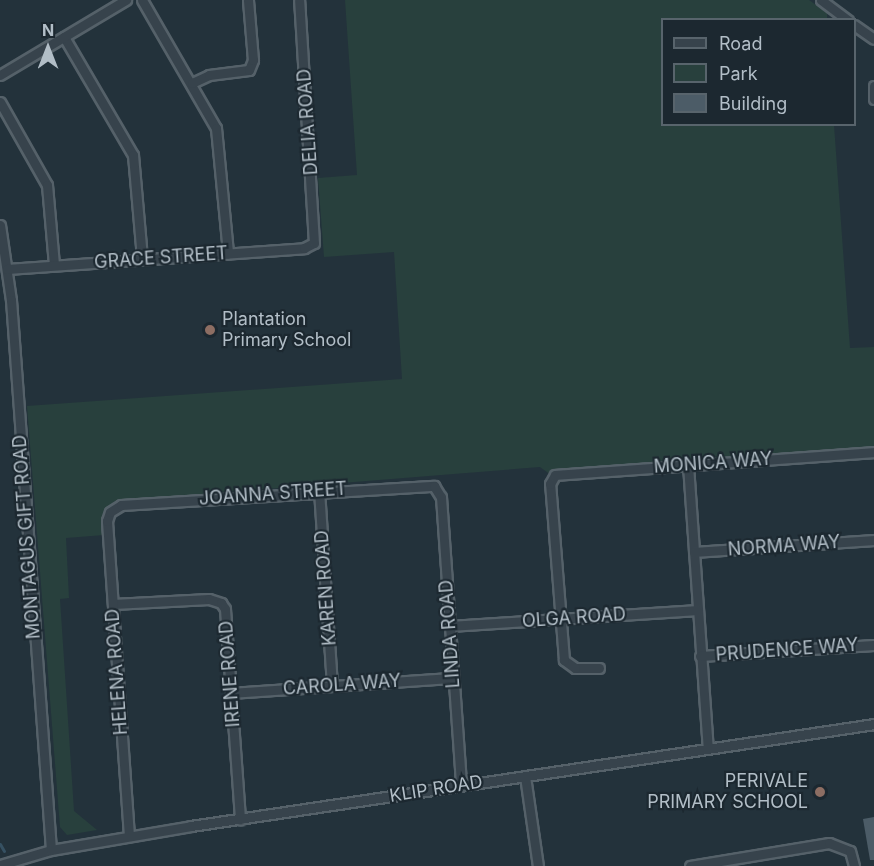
<!DOCTYPE html>
<html>
<head>
<meta charset="utf-8">
<style>
  body { margin:0 }
  #map { position:relative; width:874px; height:866px; overflow:hidden; background:#23323b; font-family:Inter,sans-serif }
  div>[style] { position:absolute }
  [style*='--x'] { left:calc(var(--x)*1px); top:calc(var(--y)*1px); width:calc(var(--w)*1px); rotate:calc(var(--a)*1deg) }
  .green>* { inset:0; background:#28403d }
  .stream>* { height:3px; margin:-1.5px; padding:0 1.5px; transform-origin:1.5px; border-radius:1.5px; background:#365162 }
  .building>* { inset:0; background:#4c5c67 }
  .roads { filter:drop-shadow(2px 0 #556169) drop-shadow(-2px 0 #556169) drop-shadow(0 2px #556169) drop-shadow(0 -2px #556169) }
  .minor>* { height:9px; margin:-4.5px; padding:0 4.5px; transform-origin:4.5px; border-radius:4.5px; background:#37434c }
  .dots>* { width:16px; height:16px; translate:-50% -50%; box-sizing:border-box; border:3px solid #1c2830; border-radius:50% }
  span { translate:-50% -50%; white-space:nowrap; text-align:center; line-height:1.15; -webkit-text-stroke:4.5px #1c2830; paint-order:stroke }
  .street-label { font-size:18px; color:#b2bec7 }
  .poi-label { font-size:18px; color:#b2bec7 }
  .left { translate:0 -50%; text-align:left }
  .right { translate:-100% -50%; text-align:right }
  .legend { position:absolute; left:661px; top:18px; width:195px; height:108px; box-sizing:border-box; background:#1c2830; border:2px solid #58646c; margin:0; padding:8px 10px; list-style:none; font-size:18px; color:#b2bec7 }
  .legend li { display:flex; align-items:center; gap:12px; height:30px }
  .legend b { width:30px; border:2px solid #58646c }
  .north { position:absolute; left:18px; top:18px; width:60px; height:60px; -webkit-text-stroke:4px #1c2830; paint-order:stroke; rotate:0deg; font-size:16px; font-weight:700; line-height:24px; text-align:center; color:#b2bec7 }
  .north::after { content:''; display:block; margin:auto; width:21px; height:27px; background:#b2bec7; clip-path:polygon(50% 0,100% 100%,50% 72%,0 100%) }
</style>
</head>
<body>
<div id="map">
  <div class="green">
    <div style="clip-path:polygon(345px 0,809px 0,827px 13px,827px 19px,662px 20px,662px 124px,834px 125px,850px 348px,874px 347px,874px 449px,551px 475px,540px 467px,115px 501px,104px 512px,104px 535px,66px 538px,69px 598px,60px 599px,74px 811px,97px 830px,67px 835px,60px 827px,27px 406px,402px 379px,394px 252px,324px 257px,318px 178px,357px 175px)"></div>
  </div>
  <div class="stream">
    <div style="--x:0;--y:844;--w:8;--a:60"></div>
  </div>
  <div class="building">
    <div style="clip-path:polygon(874px 817px,874px 860px,870px 860px,863px 819px)"></div>
  </div>
  <div class="roads">
    <div class="minor">
      <div style="--x:142;--y:0;--w:148;--a:60"></div>
      <div style="--x:216;--y:128;--w:126;--a:84.5"></div>
      <div style="--x:821;--y:0;--w:34;--a:37"></div>
      <div style="--x:854;--y:25;--w:24;--a:35"></div>
      <div style="--x:64;--y:37;--w:137;--a:59.7"></div>
      <div style="--x:133;--y:155;--w:103;--a:85"></div>
      <div style="--x:0;--y:75;--w:147;--a:-30.8"></div>
      <div style="--x:192;--y:83;--w:19;--a:-25"></div>
      <div style="--x:209;--y:75;--w:40;--a:-7.1"></div>
      <div style="--x:249;--y:70;--w:11;--a:-68"></div>
      <div style="--x:253;--y:60;--w:60;--a:-94.8"></div>
      <div style="--x:874;--y:86;--w:13;--a:90"></div>
      <div style="--x:0;--y:102;--w:95;--a:60.5"></div>
      <div style="--x:47;--y:185;--w:80;--a:85"></div>
      <div style="--x:0;--y:225;--w:76;--a:81.7"></div>
      <div style="--x:11;--y:300;--w:551;--a:85.84"></div>
      <div style="--x:7;--y:269;--w:298;--a:-4"></div>
      <div style="--x:304;--y:248;--w:11;--a:-27"></div>
      <div style="--x:314;--y:243;--w:243;--a:-93.5"></div>
      <div style="--x:688;--y:465;--w:284;--a:86"></div>
      <div style="--x:319;--y:490;--w:195;--a:86.2"></div>
      <div style="--x:694;--y:552;--w:180;--a:-3.8"></div>
      <div style="--x:113;--y:604;--w:96;--a:-3"></div>
      <div style="--x:209;--y:599;--w:13;--a:18"></div>
      <div style="--x:221;--y:603;--w:7;--a:56"></div>
      <div style="--x:225;--y:609;--w:211;--a:85.9"></div>
      <div style="--x:450;--y:626;--w:248;--a:-3.7"></div>
      <div style="--x:700;--y:656;--w:174;--a:-3.6"></div>
      <div style="--x:599;--y:668;--w:24;--a:180"></div>
      <div style="--x:575;--y:668;--w:14;--a:-144"></div>
      <div style="--x:564;--y:660;--w:177;--a:-94.5"></div>
      <div style="--x:550;--y:484;--w:10;--a:-61"></div>
      <div style="--x:555;--y:475;--w:320;--a:-4.1"></div>
      <div style="--x:231;--y:693;--w:223;--a:-3.9"></div>
      <div style="--x:525;--y:776;--w:91;--a:81.8"></div>
      <div style="--x:129;--y:836;--w:316;--a:-94"></div>
      <div style="--x:107;--y:521;--w:9;--a:-72"></div>
      <div style="--x:110;--y:512;--w:13;--a:-32"></div>
      <div style="--x:121;--y:505;--w:314;--a:-3.5"></div>
      <div style="--x:434;--y:486;--w:13;--a:58"></div>
      <div style="--x:441;--y:497;--w:289;--a:86"></div>
      <div style="--x:0;--y:865;--w:53;--a:-16.4"></div>
      <div style="--x:51;--y:850;--w:142;--a:-9.7"></div>
      <div style="--x:191;--y:826;--w:691;--a:-8.49"></div>
      <div style="--x:690;--y:866;--w:141;--a:-9.4"></div>
      <div style="--x:829;--y:843;--w:22;--a:21"></div>
      <div style="--x:850;--y:851;--w:16;--a:75"></div>
    </div>
  </div>
  <div class="dots">
    <div style="left:210px;top:330px;background:#8d6e63"></div>
    <div style="left:820px;top:792px;background:#8d6e63"></div>
  </div>
  <div class="street-label">
    <span style="left:308px;top:122px;rotate:-94deg">DELIA ROAD</span>
    <span style="left:161px;top:258px;rotate:-4deg">GRACE STREET</span>
    <span style="left:713px;top:463px;rotate:-4deg">MONICA WAY</span>
    <span style="left:273px;top:494px;rotate:-4deg">JOANNA STREET</span>
    <span style="left:27px;top:537px;rotate:-94deg">MONTAGUS GIFT ROAD</span>
    <span style="left:784px;top:546px;rotate:-4deg">NORMA WAY</span>
    <span style="left:326px;top:588px;rotate:-94deg">KAREN ROAD</span>
    <span style="left:574px;top:618px;rotate:-4deg">OLGA ROAD</span>
    <span style="left:450px;top:634px;rotate:-94deg">LINDA ROAD</span>
    <span style="left:787px;top:650px;rotate:-4deg">PRUDENCE WAY</span>
    <span style="left:117px;top:672px;rotate:-94deg">HELENA ROAD</span>
    <span style="left:230px;top:674px;rotate:-94deg">IRENE ROAD</span>
    <span style="left:342px;top:685px;rotate:-4deg">CAROLA WAY</span>
    <span style="left:436px;top:789px;rotate:-9deg">KLIP ROAD</span>
  </div>
  <div class="poi-label">
    <span class="left" style="left:222px;top:330px">Plantation<br>Primary School</span>
    <span class="right" style="left:808px;top:792px">PERIVALE<br>PRIMARY SCHOOL</span>
  </div>
  <ul class="legend">
  <li><b style="height:8px;background:#37434c"></b>Road</li>
  <li><b style="height:16px;background:#28403d"></b>Park</li>
  <li><b style="height:16px;background:#4c5c67"></b>Building</li>
  </ul>
  <div class="north">N</div>
</div>
</body>
</html>
